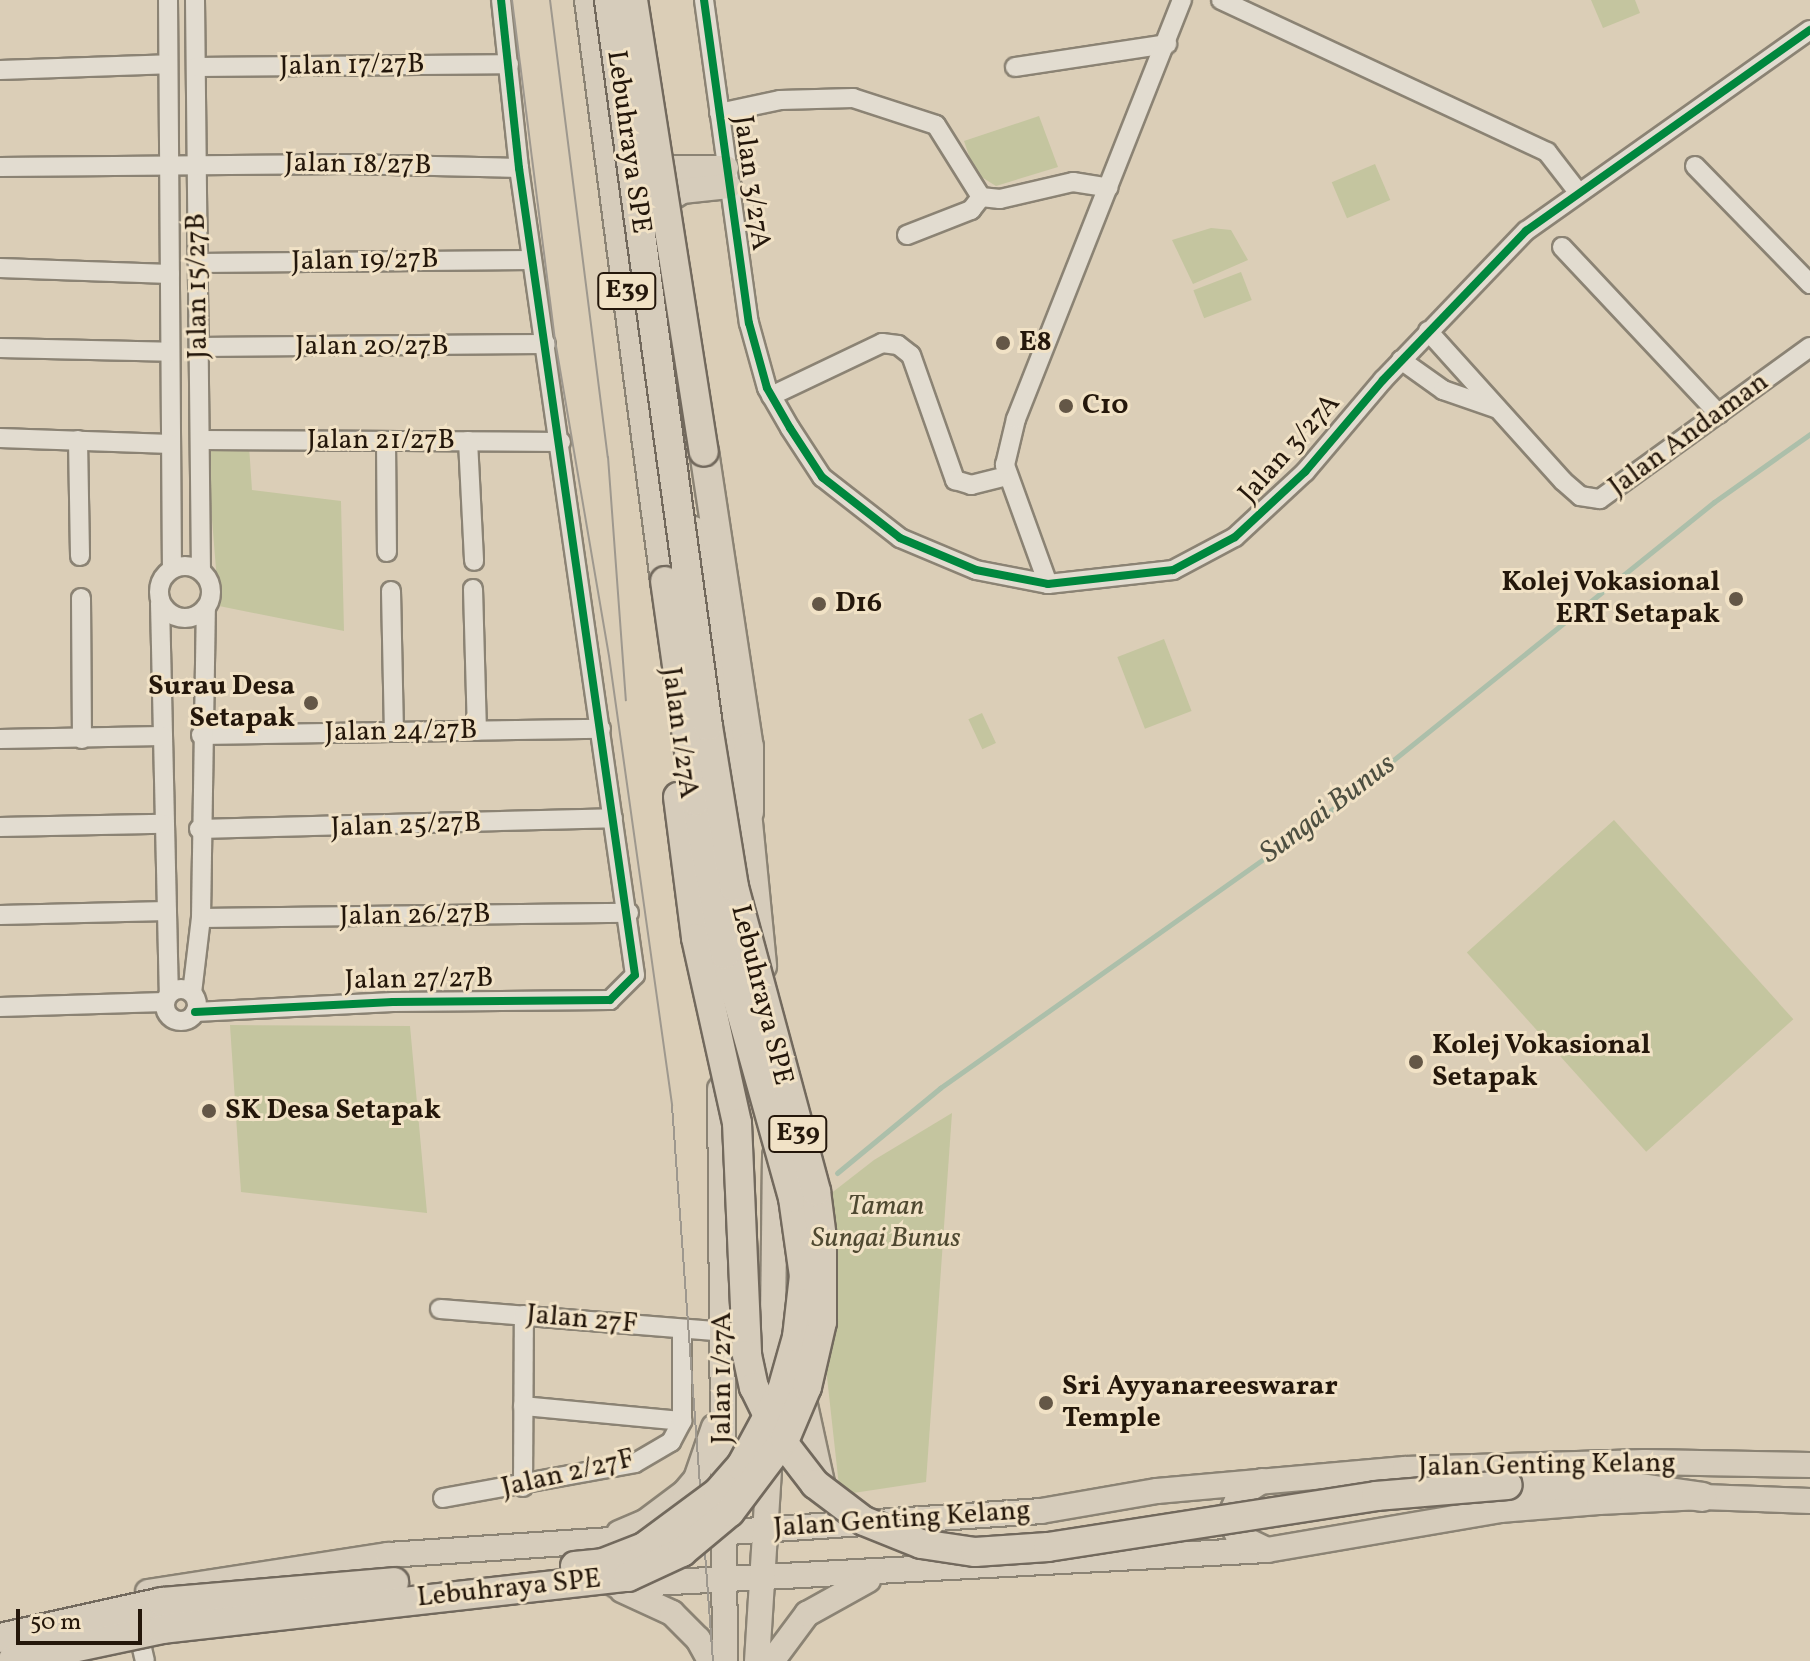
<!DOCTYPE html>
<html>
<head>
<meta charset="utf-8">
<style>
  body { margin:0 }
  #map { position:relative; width:1810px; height:1661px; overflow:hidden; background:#dbceb7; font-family:Vollkorn,serif }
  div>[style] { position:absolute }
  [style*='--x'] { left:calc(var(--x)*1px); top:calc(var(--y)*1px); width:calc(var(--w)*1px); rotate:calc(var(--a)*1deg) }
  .green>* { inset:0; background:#c4c59f; transform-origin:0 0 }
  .stream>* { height:5px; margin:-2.5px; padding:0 2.5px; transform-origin:2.5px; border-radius:2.5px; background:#acbfaa }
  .roads { filter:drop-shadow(2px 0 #8b8374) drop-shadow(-2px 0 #8b8374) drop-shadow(0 2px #8b8374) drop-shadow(0 -2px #8b8374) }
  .minor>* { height:18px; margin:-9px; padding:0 9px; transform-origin:9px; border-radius:9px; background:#e2dcd0 }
  .minor>.ring { margin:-9px; padding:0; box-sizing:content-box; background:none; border:18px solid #e2dcd0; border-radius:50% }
  .major>* { height:24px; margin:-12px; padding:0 12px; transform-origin:12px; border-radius:12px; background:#d6ccbb }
  .highway>* { height:28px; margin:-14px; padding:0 14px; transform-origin:14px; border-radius:14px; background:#d6ccbb }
  .tram>* { height:2px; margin:-1px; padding:0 1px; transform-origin:1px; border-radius:1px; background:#9e988e }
  .bridges { filter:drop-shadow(2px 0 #72695d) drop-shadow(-2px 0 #72695d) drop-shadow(0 2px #72695d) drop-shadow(0 -2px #72695d) }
  .highway-bridge>* { height:28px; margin:-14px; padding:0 14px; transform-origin:14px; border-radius:14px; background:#d6ccbb }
  .cycleway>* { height:8px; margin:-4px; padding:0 4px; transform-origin:4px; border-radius:4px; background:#00873e }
  .dots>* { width:22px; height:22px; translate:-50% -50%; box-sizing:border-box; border:4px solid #f1e2c6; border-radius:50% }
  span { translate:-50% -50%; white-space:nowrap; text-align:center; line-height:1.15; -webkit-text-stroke:6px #f1e2c6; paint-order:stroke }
  .shield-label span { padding:2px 6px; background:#f1e2c6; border:2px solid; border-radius:6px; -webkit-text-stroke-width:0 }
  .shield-label { font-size:26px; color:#24170b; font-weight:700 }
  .street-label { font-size:28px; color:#24170b }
  .poi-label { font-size:28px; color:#24170b; font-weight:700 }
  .left { translate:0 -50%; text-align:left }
  .right { translate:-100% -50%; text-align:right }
  .park-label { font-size:28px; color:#4f4931; font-style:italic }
  .water-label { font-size:30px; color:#4d4f41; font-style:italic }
  .scale { position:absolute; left:16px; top:1609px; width:126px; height:36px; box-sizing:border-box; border:4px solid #24170b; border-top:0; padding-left:10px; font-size:24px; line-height:28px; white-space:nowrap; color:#24170b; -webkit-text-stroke:6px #f1e2c6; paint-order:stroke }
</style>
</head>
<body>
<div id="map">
  <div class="green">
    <div style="clip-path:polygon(1591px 0,1635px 0,1640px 13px,1603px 28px)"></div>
    <div style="clip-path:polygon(1039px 116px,1058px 167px,996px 186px,975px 173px,964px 141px)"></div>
    <div style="left:1375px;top:164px;width:39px;height:47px;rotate:67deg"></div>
    <div style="clip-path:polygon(1211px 228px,1231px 230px,1248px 260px,1193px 284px,1172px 240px)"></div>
    <div style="left:1241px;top:272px;width:30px;height:51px;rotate:69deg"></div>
    <div style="clip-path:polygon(206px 445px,249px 446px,252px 490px,341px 501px,344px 631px,219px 606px)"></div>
    <div style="left:1164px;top:639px;width:77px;height:50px;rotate:69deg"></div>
    <div style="left:982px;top:713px;width:33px;height:15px;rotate:65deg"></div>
    <div style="left:1614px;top:820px;width:268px;height:198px;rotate:48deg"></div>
    <div style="clip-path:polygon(230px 1025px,410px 1026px,427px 1213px,241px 1192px)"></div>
    <div style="clip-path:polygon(952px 1113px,926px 1482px,840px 1495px,827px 1377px,829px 1195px,874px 1160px)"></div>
  </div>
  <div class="stream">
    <div style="--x:837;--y:1173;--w:134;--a:-39.5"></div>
    <div style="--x:940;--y:1088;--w:466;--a:-35.3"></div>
    <div style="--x:1320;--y:819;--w:506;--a:-38.82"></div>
    <div style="--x:1714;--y:502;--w:118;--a:-35.3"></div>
  </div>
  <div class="roads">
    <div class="minor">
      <div style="--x:168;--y:0;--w:569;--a:89.6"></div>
      <div style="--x:195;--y:0;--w:571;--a:89.4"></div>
      <div style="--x:704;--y:0;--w:326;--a:82.1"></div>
      <div style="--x:749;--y:323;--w:67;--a:74.5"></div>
      <div style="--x:767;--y:388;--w:46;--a:60.1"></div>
      <div style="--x:790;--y:428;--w:59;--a:56.9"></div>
      <div style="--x:822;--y:477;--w:99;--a:38"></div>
      <div style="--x:900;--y:538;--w:82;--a:22.8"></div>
      <div style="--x:976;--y:570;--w:73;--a:11"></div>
      <div style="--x:1048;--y:584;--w:126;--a:-6.4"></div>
      <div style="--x:1173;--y:570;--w:70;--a:-28"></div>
      <div style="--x:1235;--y:537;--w:96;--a:-42.9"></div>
      <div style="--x:1305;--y:472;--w:121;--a:-49.7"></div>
      <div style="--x:1383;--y:380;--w:207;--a:-46.2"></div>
      <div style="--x:1526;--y:231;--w:348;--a:-35.3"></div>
      <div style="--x:1221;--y:0;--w:360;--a:25"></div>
      <div style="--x:1547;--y:152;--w:51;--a:52.2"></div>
      <div style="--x:196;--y:67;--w:313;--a:-0.5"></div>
      <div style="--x:1015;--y:67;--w:154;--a:-8.6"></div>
      <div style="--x:0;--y:70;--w:168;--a:-2"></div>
      <div style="--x:719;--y:113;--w:62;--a:-12"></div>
      <div style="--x:780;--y:100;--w:73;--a:-1.6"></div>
      <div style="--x:853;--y:98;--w:87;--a:18"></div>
      <div style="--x:936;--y:125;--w:85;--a:58"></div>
      <div style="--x:981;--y:197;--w:19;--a:6"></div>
      <div style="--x:1000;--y:199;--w:75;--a:-13.1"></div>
      <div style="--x:1073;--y:182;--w:36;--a:9"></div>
      <div style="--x:1695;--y:166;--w:165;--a:45.7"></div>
      <div style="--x:0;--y:167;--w:344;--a:-0.5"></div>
      <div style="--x:344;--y:164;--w:175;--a:1.3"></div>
      <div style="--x:907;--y:235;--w:69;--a:-21.3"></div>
      <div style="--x:971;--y:210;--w:16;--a:-52"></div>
      <div style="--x:1562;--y:247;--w:229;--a:46.8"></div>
      <div style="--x:198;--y:263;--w:334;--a:-0.5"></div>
      <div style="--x:0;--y:268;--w:170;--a:2"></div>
      <div style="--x:1428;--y:331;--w:202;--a:48"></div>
      <div style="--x:1563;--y:481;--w:23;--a:41"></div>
      <div style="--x:1580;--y:496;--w:20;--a:9"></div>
      <div style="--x:1600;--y:499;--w:259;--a:-35.9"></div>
      <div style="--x:199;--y:347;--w:347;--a:-0.5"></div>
      <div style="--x:0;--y:348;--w:170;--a:1.3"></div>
      <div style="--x:1401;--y:360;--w:52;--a:35.5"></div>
      <div style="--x:1443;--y:390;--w:55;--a:19.1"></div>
      <div style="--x:771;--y:396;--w:123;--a:-25.5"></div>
      <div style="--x:882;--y:343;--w:16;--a:7"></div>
      <div style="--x:898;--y:345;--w:16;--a:38"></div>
      <div style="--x:911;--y:355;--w:133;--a:70.6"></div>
      <div style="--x:955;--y:480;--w:17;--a:17"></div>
      <div style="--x:971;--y:485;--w:37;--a:-14"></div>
      <div style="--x:0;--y:438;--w:171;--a:2"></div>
      <div style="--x:78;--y:440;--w:116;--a:89"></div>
      <div style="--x:200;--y:440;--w:361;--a:0.3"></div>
      <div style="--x:468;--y:441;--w:120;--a:87.1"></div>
      <div style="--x:386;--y:442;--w:110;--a:89.5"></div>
      <div class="ring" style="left:159px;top:566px;width:34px;height:34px"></div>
      <div style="--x:1048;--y:584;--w:127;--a:-109.9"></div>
      <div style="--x:1005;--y:465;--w:47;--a:-76.6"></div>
      <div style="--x:1016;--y:419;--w:451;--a:-68.4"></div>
      <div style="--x:473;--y:589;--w:142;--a:88.4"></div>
      <div style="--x:391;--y:591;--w:141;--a:88.8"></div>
      <div style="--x:81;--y:598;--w:141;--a:89.6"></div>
      <div style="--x:160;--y:603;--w:391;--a:88.7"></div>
      <div style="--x:201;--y:735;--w:400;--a:-0.9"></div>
      <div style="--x:0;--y:739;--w:162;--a:-1.1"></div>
      <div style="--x:0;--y:827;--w:163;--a:-1.1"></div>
      <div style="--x:199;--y:829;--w:414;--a:-1.5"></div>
      <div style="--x:0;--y:915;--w:167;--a:-1.4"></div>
      <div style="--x:201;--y:918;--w:428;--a:-0.7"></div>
      <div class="ring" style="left:165px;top:989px;width:14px;height:14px"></div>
      <div style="--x:192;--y:993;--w:76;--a:-83.2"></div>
      <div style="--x:201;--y:918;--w:310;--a:-89.1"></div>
      <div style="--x:0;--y:1007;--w:165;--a:-1.7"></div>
      <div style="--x:195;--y:1012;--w:198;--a:-2.9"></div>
      <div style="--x:393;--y:1002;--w:217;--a:-0.5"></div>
      <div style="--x:610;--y:1000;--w:35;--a:-45"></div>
      <div style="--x:635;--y:975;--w:815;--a:-98.18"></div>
      <div style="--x:519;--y:168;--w:169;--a:-96.1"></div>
      <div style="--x:440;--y:1309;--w:285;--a:4.6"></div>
      <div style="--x:523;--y:1406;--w:160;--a:5.4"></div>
      <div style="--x:523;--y:1487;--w:172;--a:-89.7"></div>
      <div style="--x:443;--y:1498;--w:195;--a:-10.3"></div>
      <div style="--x:635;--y:1463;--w:42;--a:-30.3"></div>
      <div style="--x:671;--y:1442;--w:24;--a:-62"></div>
      <div style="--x:682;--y:1421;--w:91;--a:-90"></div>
      <div style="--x:141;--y:1644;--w:17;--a:77"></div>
    </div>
    <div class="major">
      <div style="--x:647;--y:155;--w:24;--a:33"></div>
      <div style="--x:667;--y:168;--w:59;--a:0"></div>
      <div style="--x:656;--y:218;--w:18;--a:-61"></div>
      <div style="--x:665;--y:202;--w:20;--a:-33"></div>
      <div style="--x:682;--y:191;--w:47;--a:-6.1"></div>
      <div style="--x:694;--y:529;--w:288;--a:79"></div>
      <div style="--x:749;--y:812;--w:155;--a:84.4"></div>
      <div style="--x:720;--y:1089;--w:572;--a:89.5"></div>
      <div style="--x:802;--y:1391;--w:103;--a:77.7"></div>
      <div style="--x:772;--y:1402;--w:247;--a:-89.3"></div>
      <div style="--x:1262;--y:1481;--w:27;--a:147"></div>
      <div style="--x:1239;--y:1496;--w:24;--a:114"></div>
      <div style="--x:1229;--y:1518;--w:20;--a:63"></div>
      <div style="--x:1238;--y:1536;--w:30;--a:26"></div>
      <div style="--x:619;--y:1533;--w:28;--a:-23"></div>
      <div style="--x:645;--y:1522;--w:50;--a:-36.9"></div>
      <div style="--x:685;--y:1492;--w:17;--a:-50"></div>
      <div style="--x:696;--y:1479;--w:55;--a:-70.9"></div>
      <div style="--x:616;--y:1585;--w:652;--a:-3.08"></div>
      <div style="--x:1267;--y:1550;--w:236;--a:-9.7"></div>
      <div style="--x:1500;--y:1510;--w:99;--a:-4.6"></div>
      <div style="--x:1599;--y:1502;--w:103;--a:-2.8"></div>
      <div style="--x:1702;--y:1497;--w:108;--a:2.1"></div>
      <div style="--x:622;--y:1590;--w:55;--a:24.7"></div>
      <div style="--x:672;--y:1613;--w:37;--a:45"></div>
      <div style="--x:698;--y:1639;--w:25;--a:61"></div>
      <div style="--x:148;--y:1592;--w:243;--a:-8.8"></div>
      <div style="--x:388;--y:1555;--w:654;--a:-3.85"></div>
      <div style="--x:1041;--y:1511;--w:118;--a:-9.8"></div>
      <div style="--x:1157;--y:1491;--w:249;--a:-5.1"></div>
      <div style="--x:1405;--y:1469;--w:240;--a:-1.7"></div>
      <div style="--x:1645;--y:1462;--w:165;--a:1"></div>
      <div style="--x:757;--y:1661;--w:207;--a:-86.4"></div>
      <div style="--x:772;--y:1661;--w:59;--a:-53.3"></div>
      <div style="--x:807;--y:1614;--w:70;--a:-29.1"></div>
    </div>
    <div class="highway">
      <div style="--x:589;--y:0;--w:586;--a:82.55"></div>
      <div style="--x:704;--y:451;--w:299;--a:81.4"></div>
      <div style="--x:749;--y:747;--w:65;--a:90"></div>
      <div style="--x:1508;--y:1485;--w:119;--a:0.5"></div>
      <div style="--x:1627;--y:1486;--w:76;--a:8.3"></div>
    </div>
  </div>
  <div class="tram">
    <div style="--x:512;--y:0;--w:349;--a:82.8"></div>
    <div style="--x:556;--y:346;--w:314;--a:80.3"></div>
    <div style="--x:609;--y:656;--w:454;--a:82"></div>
    <div style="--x:672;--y:1106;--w:557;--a:85.78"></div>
    <div style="--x:550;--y:0;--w:461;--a:82.8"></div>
    <div style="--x:608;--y:457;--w:244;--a:85.8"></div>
  </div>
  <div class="bridges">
    <div class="highway-bridge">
      <div style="--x:633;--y:0;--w:457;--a:81.1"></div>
      <div style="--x:678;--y:797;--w:142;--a:82.7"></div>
      <div style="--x:696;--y:938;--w:189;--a:77.5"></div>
      <div style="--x:737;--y:1123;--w:232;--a:87.5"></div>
      <div style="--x:747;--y:1355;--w:33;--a:78"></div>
      <div style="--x:754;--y:1387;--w:55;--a:63.9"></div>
      <div style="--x:778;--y:1436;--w:61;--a:52.4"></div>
      <div style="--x:815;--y:1484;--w:61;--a:37.1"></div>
      <div style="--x:864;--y:1521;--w:61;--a:22"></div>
      <div style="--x:921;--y:1544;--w:55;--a:8.4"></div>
      <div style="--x:975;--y:1552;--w:73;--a:-3.9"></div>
      <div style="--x:1048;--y:1547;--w:332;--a:-8.8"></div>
      <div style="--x:1376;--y:1496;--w:132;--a:-4.8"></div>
      <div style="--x:575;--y:1566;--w:28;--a:-6"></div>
      <div style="--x:603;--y:1563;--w:44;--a:-21.3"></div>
      <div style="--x:644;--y:1547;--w:92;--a:-36.6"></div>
      <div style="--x:718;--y:1492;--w:35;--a:-49"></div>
      <div style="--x:741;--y:1466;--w:86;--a:-61.7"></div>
      <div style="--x:782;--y:1390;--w:55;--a:-74.2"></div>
      <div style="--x:797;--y:1337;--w:61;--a:-83.5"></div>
      <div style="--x:804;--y:1276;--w:79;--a:-98"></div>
      <div style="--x:793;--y:1198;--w:253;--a:-105.6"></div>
      <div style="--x:725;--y:954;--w:156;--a:-100.7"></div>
      <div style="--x:696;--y:801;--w:222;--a:-98"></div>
      <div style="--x:0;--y:1638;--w:166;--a:-12.5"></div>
      <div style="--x:162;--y:1602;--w:233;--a:-4.9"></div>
      <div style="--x:12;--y:1661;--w:153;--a:-12"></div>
      <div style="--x:162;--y:1629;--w:469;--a:-6.4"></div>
      <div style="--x:628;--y:1577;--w:60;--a:-24.8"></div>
      <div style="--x:682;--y:1552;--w:62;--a:-39.8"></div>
      <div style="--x:730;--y:1512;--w:91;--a:-53"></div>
      <div style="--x:785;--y:1439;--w:56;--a:-67.1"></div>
      <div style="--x:807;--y:1387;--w:67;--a:-77"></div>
      <div style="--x:822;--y:1322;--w:84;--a:-90"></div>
      <div style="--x:822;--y:1238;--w:47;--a:-97.3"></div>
      <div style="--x:816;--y:1191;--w:315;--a:-105.1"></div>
      <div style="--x:734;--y:887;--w:163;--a:-99.2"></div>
      <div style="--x:708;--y:726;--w:733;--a:-97.77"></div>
    </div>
  </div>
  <div class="cycleway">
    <div style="--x:704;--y:0;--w:326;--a:82.1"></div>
    <div style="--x:749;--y:323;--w:67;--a:74.5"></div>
    <div style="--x:767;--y:388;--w:46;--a:60.1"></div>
    <div style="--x:790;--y:428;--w:59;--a:56.9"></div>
    <div style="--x:822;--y:477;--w:99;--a:38"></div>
    <div style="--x:900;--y:538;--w:82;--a:22.8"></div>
    <div style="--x:976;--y:570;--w:73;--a:11"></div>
    <div style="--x:1048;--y:584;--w:126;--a:-6.4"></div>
    <div style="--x:1173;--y:570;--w:70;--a:-28"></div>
    <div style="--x:1235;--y:537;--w:96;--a:-42.9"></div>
    <div style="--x:1305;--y:472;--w:121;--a:-49.7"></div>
    <div style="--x:1383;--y:380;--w:207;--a:-46.2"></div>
    <div style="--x:1526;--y:231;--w:348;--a:-35.3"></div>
    <div style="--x:195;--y:1012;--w:198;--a:-2.9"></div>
    <div style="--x:393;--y:1002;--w:217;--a:-0.5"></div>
    <div style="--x:610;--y:1000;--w:35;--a:-45"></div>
    <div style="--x:635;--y:975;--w:815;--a:-98.18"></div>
    <div style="--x:519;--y:168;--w:169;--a:-96.1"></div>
  </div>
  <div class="dots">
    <div style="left:1003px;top:343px;background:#645747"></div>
    <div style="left:1066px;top:406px;background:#645747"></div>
    <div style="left:1736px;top:599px;background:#645747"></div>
    <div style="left:819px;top:604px;background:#645747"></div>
    <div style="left:311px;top:703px;background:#645747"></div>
    <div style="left:1416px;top:1062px;background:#645747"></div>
    <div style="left:209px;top:1111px;background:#645747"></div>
    <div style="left:1046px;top:1403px;background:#645747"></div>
  </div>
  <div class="shield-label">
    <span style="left:627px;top:291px">E39</span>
    <span style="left:798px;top:1134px">E39</span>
  </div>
  <div class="street-label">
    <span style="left:352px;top:66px;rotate:-1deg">Jalan 17/27B</span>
    <span style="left:628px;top:142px;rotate:82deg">Lebuhraya SPE</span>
    <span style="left:358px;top:165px;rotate:1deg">Jalan 18/27B</span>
    <span style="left:751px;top:183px;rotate:82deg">Jalan 3/27A</span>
    <span style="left:365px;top:261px;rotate:-1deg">Jalan 19/27B</span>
    <span style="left:198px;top:286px;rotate:-91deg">Jalan 15/27B</span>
    <span style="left:372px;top:347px">Jalan 20/27B</span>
    <span style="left:1689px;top:435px;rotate:-36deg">Jalan Andaman</span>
    <span style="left:381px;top:441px">Jalan 21/27B</span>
    <span style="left:1290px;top:449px;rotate:-48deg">Jalan 3/27A</span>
    <span style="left:401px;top:732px;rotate:-1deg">Jalan 24/27B</span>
    <span style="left:679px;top:733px;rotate:82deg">Jalan 1/27A</span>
    <span style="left:406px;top:826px;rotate:-2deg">Jalan 25/27B</span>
    <span style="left:415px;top:916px;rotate:-1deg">Jalan 26/27B</span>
    <span style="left:419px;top:980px;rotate:-1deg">Jalan 27/27B</span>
    <span style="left:761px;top:995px;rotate:76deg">Lebuhraya SPE</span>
    <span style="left:582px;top:1320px;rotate:5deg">Jalan 27F</span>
    <span style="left:723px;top:1378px;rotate:-90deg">Jalan 1/27A</span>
    <span style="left:1547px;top:1466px;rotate:-1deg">Jalan Genting Kelang</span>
    <span style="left:568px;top:1474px;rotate:-13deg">Jalan 2/27F</span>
    <span style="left:902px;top:1520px;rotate:-4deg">Jalan Genting Kelang</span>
    <span style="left:509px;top:1589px;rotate:-6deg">Lebuhraya SPE</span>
  </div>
  <div class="poi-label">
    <span class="left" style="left:1019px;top:343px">E8</span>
    <span class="left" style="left:1082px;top:406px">C10</span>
    <span class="right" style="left:1720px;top:599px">Kolej Vokasional<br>ERT Setapak</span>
    <span class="left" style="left:835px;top:604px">D16</span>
    <span class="right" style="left:295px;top:703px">Surau Desa<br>Setapak</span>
    <span class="left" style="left:1432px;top:1062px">Kolej Vokasional<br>Setapak</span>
    <span class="left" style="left:225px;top:1111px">SK Desa Setapak</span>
    <span class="left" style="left:1062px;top:1403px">Sri Ayyanareeswarar<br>Temple</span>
  </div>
  <div class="park-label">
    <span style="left:886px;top:1223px">Taman<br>Sungai Bunus</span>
  </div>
  <div class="water-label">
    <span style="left:1328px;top:809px;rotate:-37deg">Sungai Bunus</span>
  </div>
  <div class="scale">50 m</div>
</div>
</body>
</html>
